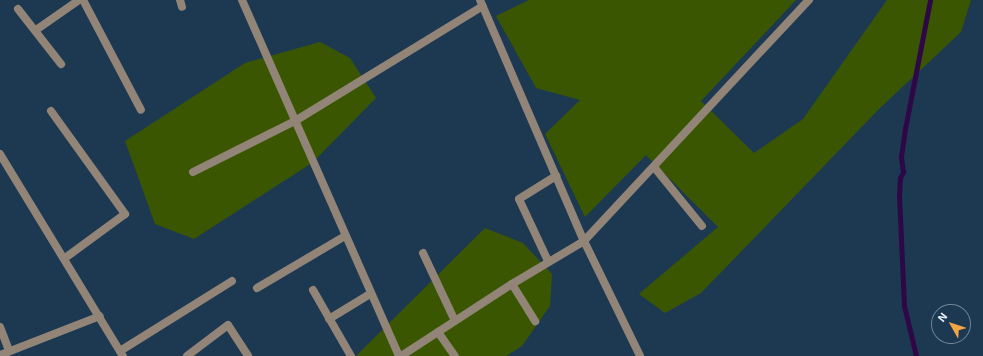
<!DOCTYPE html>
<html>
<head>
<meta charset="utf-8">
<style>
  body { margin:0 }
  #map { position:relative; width:983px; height:356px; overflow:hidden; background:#1d3952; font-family:"Exo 2",sans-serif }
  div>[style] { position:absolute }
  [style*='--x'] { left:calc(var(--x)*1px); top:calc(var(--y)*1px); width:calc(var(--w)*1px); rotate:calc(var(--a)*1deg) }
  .green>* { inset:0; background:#3b5600 }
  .stream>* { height:4.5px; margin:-2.25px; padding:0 2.25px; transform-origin:2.25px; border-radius:2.25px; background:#2e0747 }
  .lane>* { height:8px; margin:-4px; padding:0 4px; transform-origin:4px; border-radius:4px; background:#928578 }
  .street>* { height:8px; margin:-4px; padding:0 4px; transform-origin:4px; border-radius:4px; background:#928578 }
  span { translate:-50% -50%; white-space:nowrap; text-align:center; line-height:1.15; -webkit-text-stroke:3.5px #1d3952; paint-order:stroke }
  .north { position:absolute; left:931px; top:304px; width:40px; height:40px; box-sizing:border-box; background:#1d3952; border:1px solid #6f8497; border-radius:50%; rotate:309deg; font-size:11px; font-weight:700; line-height:16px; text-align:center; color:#ebf4fe }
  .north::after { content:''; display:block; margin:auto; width:14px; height:18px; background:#f3a443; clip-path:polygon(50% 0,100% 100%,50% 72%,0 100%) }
</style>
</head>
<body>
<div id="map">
  <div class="green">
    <div style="clip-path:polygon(529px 0,796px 0,701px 101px,754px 153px,803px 119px,887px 0,971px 0,961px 32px,880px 108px,701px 293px,665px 313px,639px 294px,718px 227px,646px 155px,585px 217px,545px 134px,580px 100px,536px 88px,496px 16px)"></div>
    <div style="clip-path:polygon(320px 42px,350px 58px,376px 98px,312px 163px,194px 239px,155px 224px,125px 141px,245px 63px)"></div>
    <div style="clip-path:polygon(485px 228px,523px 243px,552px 274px,550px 306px,522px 346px,506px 356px,356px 356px)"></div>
  </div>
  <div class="stream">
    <div style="--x:916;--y:356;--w:51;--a:-103.5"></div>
    <div style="--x:904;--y:306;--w:110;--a:-92.6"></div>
    <div style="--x:899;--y:196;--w:18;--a:-87"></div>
    <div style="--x:900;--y:178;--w:7;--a:-63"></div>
    <div style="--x:903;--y:172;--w:15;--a:-98"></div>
    <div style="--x:901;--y:157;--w:28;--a:-82"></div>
    <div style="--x:905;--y:129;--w:131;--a:-79"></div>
  </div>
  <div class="lane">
    <div style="--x:83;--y:0;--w:124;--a:62.2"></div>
    <div style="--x:180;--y:0;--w:7;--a:74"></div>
    <div style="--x:18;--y:9;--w:70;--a:52"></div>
    <div style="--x:51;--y:111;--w:127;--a:54.3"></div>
    <div style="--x:125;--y:214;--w:74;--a:143.7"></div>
    <div style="--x:193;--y:172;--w:114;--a:-26.6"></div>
    <div style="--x:295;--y:121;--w:220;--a:-31.5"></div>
    <div style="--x:423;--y:253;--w:75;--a:64.8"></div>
    <div style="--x:548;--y:261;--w:68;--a:-115.1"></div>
    <div style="--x:519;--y:199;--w:44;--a:-31.9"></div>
    <div style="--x:512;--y:284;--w:44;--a:58.1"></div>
    <div style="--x:257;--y:288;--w:102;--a:-30.6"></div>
    <div style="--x:313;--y:290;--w:76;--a:60.1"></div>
    <div style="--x:329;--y:319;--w:48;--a:-31.4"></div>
    <div style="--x:0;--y:327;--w:26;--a:69"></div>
    <div style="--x:438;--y:332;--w:29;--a:55"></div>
    <div style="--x:120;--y:351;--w:132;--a:-32"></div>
    <div style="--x:0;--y:355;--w:107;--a:-21.3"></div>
    <div style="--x:187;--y:356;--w:51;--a:-37.1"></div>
    <div style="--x:228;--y:325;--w:37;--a:57"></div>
  </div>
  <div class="street">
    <div style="--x:242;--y:0;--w:389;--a:66.2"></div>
    <div style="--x:480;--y:0;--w:262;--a:66.7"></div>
    <div style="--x:584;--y:241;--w:128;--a:64"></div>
    <div style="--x:36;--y:30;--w:52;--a:-34.9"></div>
    <div style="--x:0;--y:154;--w:237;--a:58.7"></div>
    <div style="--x:654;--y:167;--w:76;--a:50.9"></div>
    <div style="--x:401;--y:356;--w:132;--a:-33"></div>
    <div style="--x:512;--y:284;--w:84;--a:-30.8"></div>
    <div style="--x:584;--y:241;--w:330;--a:-47"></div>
  </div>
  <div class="north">N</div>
</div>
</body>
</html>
